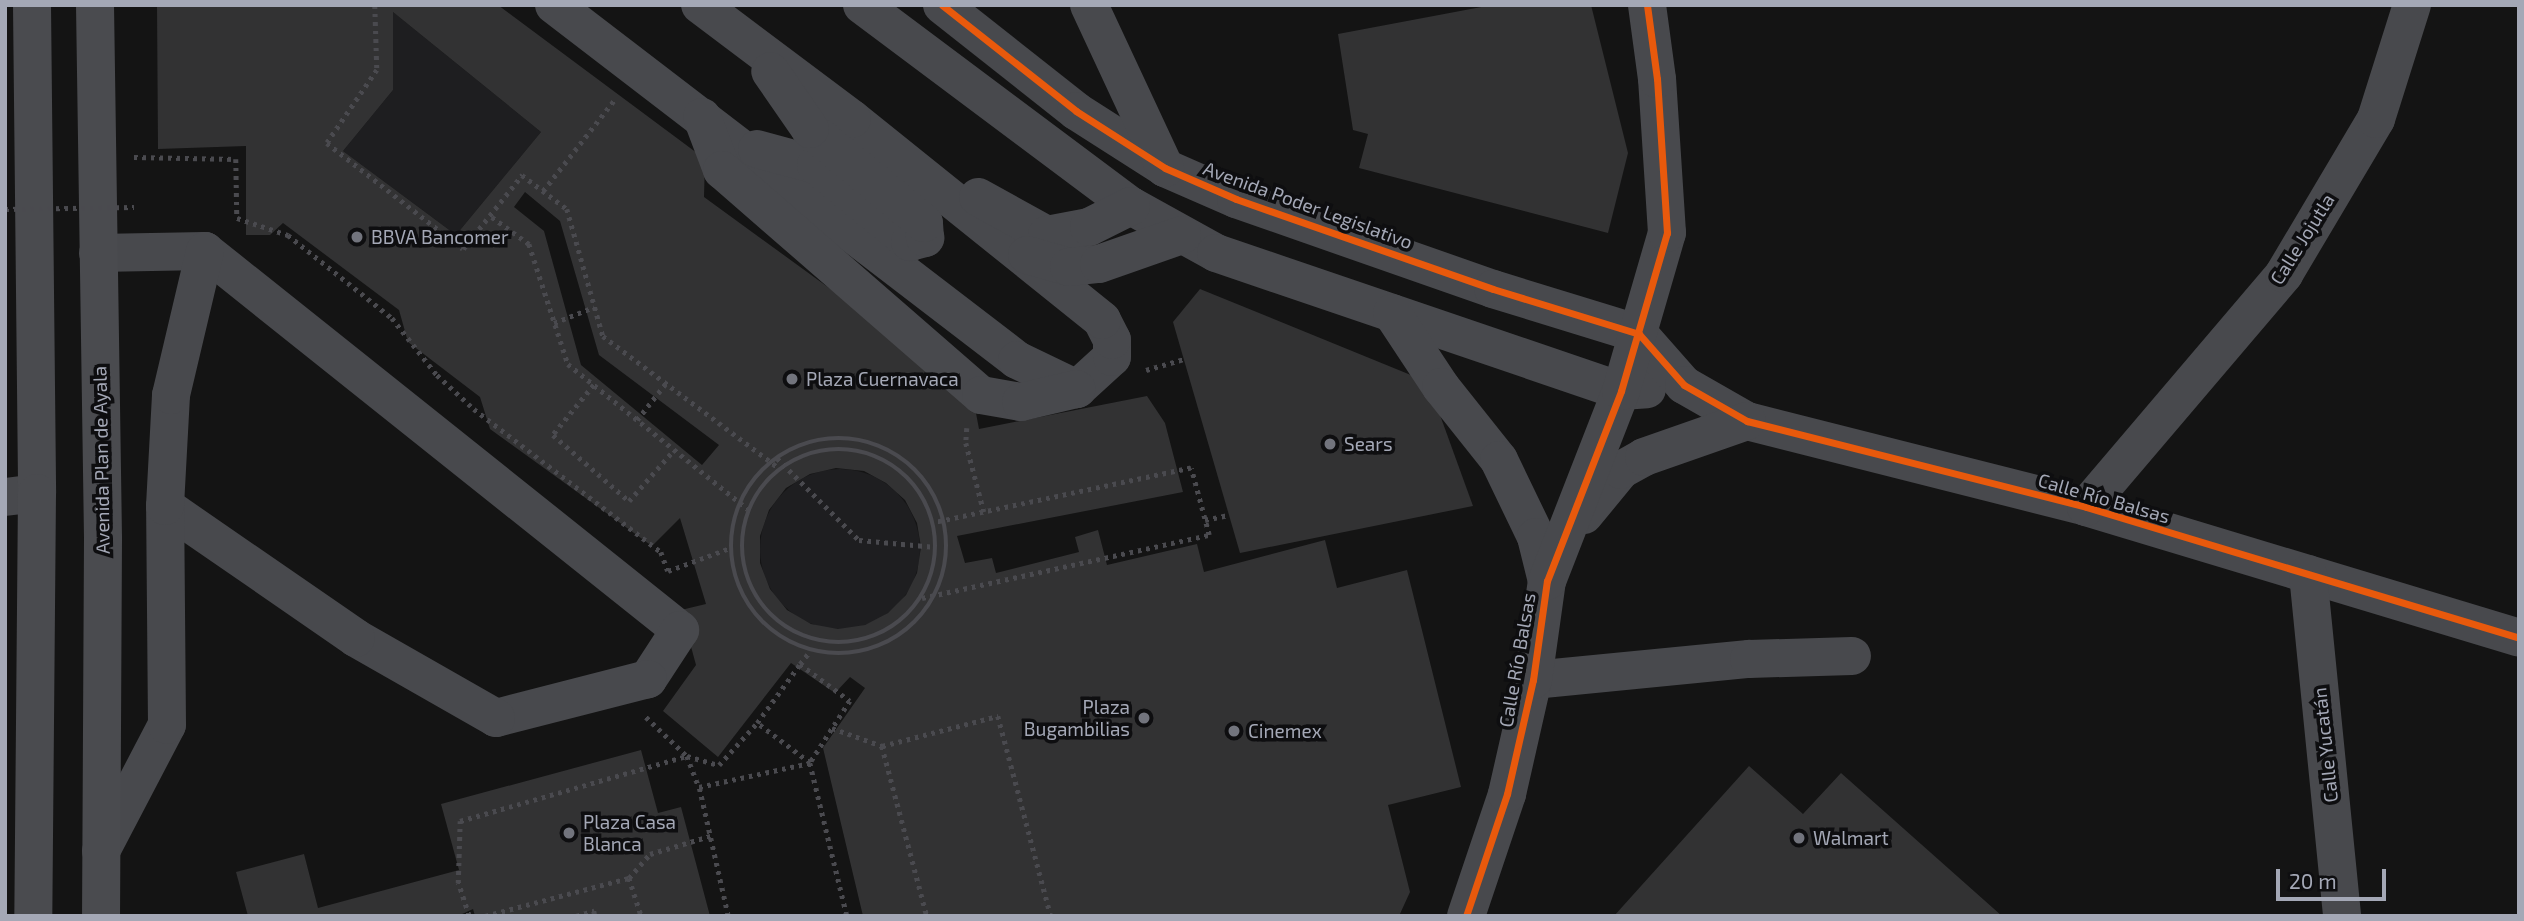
<!DOCTYPE html>
<html>
<head>
<meta charset="utf-8">
<style>
  body { margin:0 }
  #map { position:relative; width:2524px; height:921px; overflow:hidden; background:#141414; font-family:"Exo 2",sans-serif }
  div>[style] { position:absolute }
  [style*='--x'] { left:calc(var(--x)*1px); top:calc(var(--y)*1px); width:calc(var(--w)*1px); rotate:calc(var(--a)*1deg) }
  .built>* { inset:0; background:#1e1e20 }
  .round { border-radius:50% }
  .building>* { inset:0; background:#323233 }
  .path>* { height:4.5px; margin-top:-2.25px; transform-origin:0; background:repeating-linear-gradient(90deg,#4a4a4f 0 3.5px,transparent 0 8.5px) }
  .path>.ring { margin:-2.25px; padding:0; box-sizing:content-box; background:none; border:4.5px solid #4a4a4f; border-radius:50% }
  .minor>* { height:38px; margin:-19px; padding:0 19px; transform-origin:19px; border-radius:19px; background:#48494d }
  .major>* { height:38px; margin:-19px; padding:0 19px; transform-origin:19px; border-radius:19px; background:#4a4b4f }
  .path-bridge>* { height:4.5px; margin-top:-2.25px; transform-origin:0; background:repeating-linear-gradient(90deg,#4a4a4f 0 3.5px,transparent 0 8.5px) }
  .cycleway>* { height:7px; margin:-3.5px; padding:0 3.5px; transform-origin:3.5px; border-radius:3.5px; background:#e8590c }
  .dots>* { width:19px; height:19px; translate:-50% -50%; box-sizing:border-box; border:4px solid #0e0e10; border-radius:50% }
  span { translate:-50% -50%; white-space:nowrap; text-align:center; line-height:1.15; -webkit-text-stroke:7px #0e0e10; paint-order:stroke }
  .street-label { font-size:19px; color:#a4a8b6 }
  .poi-label { font-size:19px; color:#a4a8b6 }
  .left { translate:0 -50%; text-align:left }
  .right { translate:-100% -50%; text-align:right }
  .frame { position:absolute; inset:0; border:7px solid #a4a8b6; pointer-events:none }
  .scale { position:absolute; left:2276px; top:869px; width:110px; height:32px; box-sizing:border-box; border:4px solid #a4a8b6; border-top:0; padding-left:9px; font-size:21px; line-height:24px; white-space:nowrap; color:#a4a8b6; -webkit-text-stroke:5px #0e0e10; paint-order:stroke }
</style>
</head>
<body>
<div id="map">
  <div class="built">
    <div style="clip-path:polygon(393px 12px,541px 132px,456px 235px,343px 151px,393px 90px)"></div>
    <div class="round" style="left:760px;top:469px;width:160px;height:160px"></div>
  </div>
  <div class="building">
    <div style="clip-path:polygon(evenodd,157px 5px,498px 5px,705px 159px,704px 197px,972px 392px,979px 429px,1147px 396px,1165px 423px,1183px 492px,957px 536px,965px 563px,992px 558px,996px 573px,1079px 552px,1075px 537px,1098px 530px,1107px 565px,1197px 544px,1204px 572px,1325px 540px,1337px 588px,1407px 570px,1461px 787px,1388px 805px,1410px 892px,1399px 916px,863px 916px,823px 748px,865px 688px,850px 677px,835px 693px,791px 663px,718px 757px,663px 711px,696px 665px,681px 610px,706px 604px,680px 518px,652px 546px,490px 429px,480px 397px,408px 342px,399px 310px,283px 223px,270px 235px,246px 235px,246px 146px,158px 149px,157px 5px,393px 12px,541px 132px,456px 235px,343px 151px,393px 90px,393px 12px,157px 5px,525px 192px,560px 221px,599px 355px,719px 445px,702px 465px,581px 365px,544px 231px,514px 207px,525px 192px,157px 5px,836px 468px,864px 471px,886px 483px,905px 500px,917px 523px,921px 547px,917px 573px,906px 595px,888px 613px,865px 625px,838px 629px,811px 624px,787px 610px,770px 589px,760px 563px,760px 536px,769px 510px,786px 488px,810px 474px,836px 468px)"></div>
    <div style="clip-path:polygon(1492px 5px,1591px 5px,1628px 153px,1608px 233px,1359px 168px,1368px 134px,1353px 130px,1338px 34px)"></div>
    <div style="clip-path:polygon(1200px 289px,1428px 382px,1473px 506px,1240px 553px,1173px 322px)"></div>
    <div style="clip-path:polygon(641px 750px,658px 813px,681px 807px,710px 916px,475px 916px,473px 909px,458px 916px,248px 916px,236px 872px,304px 854px,318px 908px,459px 870px,441px 804px)"></div>
    <div style="clip-path:polygon(1749px 766px,1803px 814px,1841px 773px,2002px 916px,1614px 916px)"></div>
  </div>
  <div class="path">
    <div style="--x:375;--y:5;--w:65;--a:88.2"></div>
    <div style="--x:377;--y:70;--w:88;--a:124.4"></div>
    <div style="--x:327;--y:143;--w:172;--a:37.9"></div>
    <div style="--x:463;--y:249;--w:95;--a:-51.4"></div>
    <div style="--x:522;--y:175;--w:56;--a:37.1"></div>
    <div style="--x:567;--y:209;--w:132;--a:74.2"></div>
    <div style="--x:603;--y:336;--w:221;--a:36.9"></div>
    <div style="--x:134;--y:157;--w:102;--a:1.1"></div>
    <div style="--x:236;--y:159;--w:59;--a:89"></div>
    <div style="--x:237;--y:218;--w:54;--a:18.4"></div>
    <div style="--x:288;--y:235;--w:133;--a:38.6"></div>
    <div style="--x:392;--y:318;--w:73;--a:51.7"></div>
    <div style="--x:437;--y:375;--w:50;--a:42.6"></div>
    <div style="--x:474;--y:409;--w:235;--a:37.4"></div>
    <div style="--x:661;--y:552;--w:20;--a:70"></div>
    <div style="--x:543;--y:191;--w:118;--a:-51.9"></div>
    <div style="--x:492;--y:217;--w:46;--a:36.1"></div>
    <div style="--x:529;--y:244;--w:126;--a:72"></div>
    <div style="--x:568;--y:364;--w:231;--a:38.9"></div>
    <div style="--x:554;--y:323;--w:43;--a:-21.8"></div>
    <div style="--x:1146;--y:370;--w:40;--a:-16"></div>
    <div style="--x:594;--y:385;--w:65;--a:129.4"></div>
    <div style="--x:553;--y:435;--w:101;--a:41"></div>
    <div style="--x:629;--y:501;--w:68;--a:-48.6"></div>
    <div style="--x:637;--y:420;--w:47;--a:-51.9"></div>
    <div style="--x:967;--y:428;--w:15;--a:94"></div>
    <div style="--x:966;--y:443;--w:71;--a:75.4"></div>
    <div class="ring" style="left:731px;top:438px;width:211.5px;height:211.5px"></div>
    <div class="ring" style="left:742px;top:449px;width:189.5px;height:189.5px"></div>
    <div style="--x:777;--y:458;--w:116;--a:45"></div>
    <div style="--x:859;--y:540;--w:77;--a:5.2"></div>
    <div style="--x:1205;--y:520;--w:25;--a:-12"></div>
    <div style="--x:668;--y:571;--w:66;--a:-20.4"></div>
    <div style="--x:922;--y:598;--w:294;--a:-12.4"></div>
    <div style="--x:1209;--y:535;--w:69;--a:-105"></div>
    <div style="--x:1191;--y:468;--w:264;--a:168"></div>
    <div style="--x:800;--y:664;--w:62;--a:36.5"></div>
    <div style="--x:850;--y:701;--w:74;--a:122.8"></div>
    <div style="--x:810;--y:763;--w:66;--a:-143"></div>
    <div style="--x:757;--y:723;--w:73;--a:-53.9"></div>
    <div style="--x:800;--y:664;--w:16;--a:-52"></div>
    <div style="--x:646;--y:717;--w:57;--a:43.6"></div>
    <div style="--x:687;--y:756;--w:33;--a:69"></div>
    <div style="--x:832;--y:728;--w:53;--a:19.8"></div>
    <div style="--x:882;--y:746;--w:120;--a:-14.5"></div>
    <div style="--x:998;--y:716;--w:207;--a:75.2"></div>
    <div style="--x:882;--y:746;--w:176;--a:75.2"></div>
    <div style="--x:629;--y:878;--w:32;--a:-49"></div>
    <div style="--x:650;--y:854;--w:63;--a:-16.7"></div>
    <div style="--x:469;--y:916;--w:35;--a:-108"></div>
    <div style="--x:458;--y:883;--w:62;--a:-88.2"></div>
    <div style="--x:460;--y:821;--w:236;--a:-16"></div>
    <div style="--x:687;--y:756;--w:33;--a:16"></div>
    <div style="--x:719;--y:765;--w:57;--a:-47.9"></div>
    <div style="--x:485;--y:916;--w:149;--a:-14.8"></div>
    <div style="--x:629;--y:878;--w:40;--a:72"></div>
    <div style="--x:576;--y:916;--w:19;--a:-16"></div>
    <div style="--x:594;--y:911;--w:5;--a:79"></div>
    <div style="--x:728;--y:916;--w:132;--a:-102.7"></div>
    <div style="--x:699;--y:787;--w:114;--a:-12.2"></div>
    <div style="--x:810;--y:763;--w:157;--a:76.4"></div>
  </div>
  <div class="minor">
    <div style="--x:554;--y:5;--w:583;--a:37.48"></div>
    <div style="--x:1017;--y:360;--w:67;--a:25.8"></div>
    <div style="--x:1077;--y:389;--w:47;--a:-42.4"></div>
    <div style="--x:1112;--y:357;--w:17;--a:-90"></div>
    <div style="--x:1112;--y:340;--w:22;--a:-117"></div>
    <div style="--x:1102;--y:320;--w:321;--a:-141.2"></div>
    <div style="--x:852;--y:119;--w:190;--a:-143.1"></div>
    <div style="--x:862;--y:5;--w:336;--a:36.8"></div>
    <div style="--x:1131;--y:206;--w:97;--a:28.9"></div>
    <div style="--x:1216;--y:253;--w:428;--a:18.8"></div>
    <div style="--x:1621;--y:391;--w:26;--a:-4"></div>
    <div style="--x:942;--y:5;--w:171;--a:38.3"></div>
    <div style="--x:1076;--y:111;--w:106;--a:32.6"></div>
    <div style="--x:1165;--y:168;--w:77;--a:23.6"></div>
    <div style="--x:1236;--y:199;--w:272;--a:19.3"></div>
    <div style="--x:1493;--y:289;--w:153;--a:17.1"></div>
    <div style="--x:1639;--y:334;--w:68;--a:48.6"></div>
    <div style="--x:1684;--y:385;--w:73;--a:29.7"></div>
    <div style="--x:1747;--y:421;--w:350;--a:14.2"></div>
    <div style="--x:2086;--y:507;--w:452;--a:16.8"></div>
    <div style="--x:1089;--y:5;--w:180;--a:65"></div>
    <div style="--x:702;--y:117;--w:57;--a:69.3"></div>
    <div style="--x:722;--y:170;--w:343;--a:41"></div>
    <div style="--x:981;--y:395;--w:41;--a:9.9"></div>
    <div style="--x:1021;--y:402;--w:57;--a:-13.1"></div>
    <div style="--x:757;--y:149;--w:61;--a:15.2"></div>
    <div style="--x:816;--y:165;--w:122;--a:39.3"></div>
    <div style="--x:910;--y:242;--w:16;--a:-15"></div>
    <div style="--x:925;--y:238;--w:15;--a:-94"></div>
    <div style="--x:924;--y:223;--w:148;--a:-140.5"></div>
    <div style="--x:810;--y:129;--w:70;--a:-124.6"></div>
    <div style="--x:978;--y:197;--w:79;--a:28.8"></div>
    <div style="--x:1047;--y:235;--w:43;--a:-10.8"></div>
    <div style="--x:1089;--y:227;--w:47;--a:-26.6"></div>
    <div style="--x:98;--y:253;--w:107;--a:-1.1"></div>
    <div style="--x:205;--y:251;--w:608;--a:38.59"></div>
    <div style="--x:680;--y:630;--w:59;--a:123.1"></div>
    <div style="--x:648;--y:679;--w:157;--a:165.6"></div>
    <div style="--x:496;--y:718;--w:161;--a:-150.3"></div>
    <div style="--x:356;--y:638;--w:232;--a:-145.4"></div>
    <div style="--x:1027;--y:255;--w:44;--a:15.9"></div>
    <div style="--x:1069;--y:267;--w:30;--a:-6"></div>
    <div style="--x:1099;--y:264;--w:88;--a:-19.3"></div>
    <div style="--x:1392;--y:313;--w:89;--a:56.5"></div>
    <div style="--x:1441;--y:387;--w:93;--a:51.5"></div>
    <div style="--x:1499;--y:460;--w:85;--a:64.3"></div>
    <div style="--x:1536;--y:537;--w:45;--a:76"></div>
    <div style="--x:5;--y:497;--w:32;--a:-7"></div>
    <div style="--x:2086;--y:507;--w:306;--a:-49.6"></div>
    <div style="--x:2284;--y:274;--w:180;--a:-59.3"></div>
    <div style="--x:2376;--y:119;--w:120;--a:-72.5"></div>
    <div style="--x:1584;--y:515;--w:58;--a:-50.6"></div>
    <div style="--x:1621;--y:470;--w:26;--a:-29"></div>
    <div style="--x:1644;--y:457;--w:109;--a:-19.3"></div>
    <div style="--x:2308;--y:574;--w:344;--a:84.3"></div>
    <div style="--x:1533;--y:680;--w:217;--a:-5.6"></div>
    <div style="--x:1749;--y:659;--w:103;--a:-1.7"></div>
    <div style="--x:101;--y:851;--w:142;--a:-62.4"></div>
    <div style="--x:167;--y:725;--w:219;--a:-90.5"></div>
    <div style="--x:165;--y:506;--w:111;--a:-86.9"></div>
    <div style="--x:171;--y:395;--w:148;--a:-76.7"></div>
    <div style="--x:1466;--y:916;--w:129;--a:-71.4"></div>
    <div style="--x:1507;--y:794;--w:117;--a:-77.2"></div>
    <div style="--x:1533;--y:680;--w:100;--a:-82"></div>
    <div style="--x:1547;--y:581;--w:204;--a:-68.7"></div>
    <div style="--x:1621;--y:391;--w:165;--a:-73.8"></div>
    <div style="--x:1667;--y:233;--w:154;--a:-93.7"></div>
    <div style="--x:1657;--y:79;--w:75;--a:-97.7"></div>
  </div>
  <div class="major">
    <div style="--x:32;--y:5;--w:488;--a:89.4"></div>
    <div style="--x:37;--y:493;--w:423;--a:90.5"></div>
    <div style="--x:95;--y:5;--w:534;--a:89.14"></div>
    <div style="--x:103;--y:539;--w:377;--a:90.3"></div>
  </div>
  <div class="path-bridge">
    <div style="--x:5;--y:209;--w:129;--a:-0.9"></div>
  </div>
  <div class="cycleway">
    <div style="--x:942;--y:5;--w:171;--a:38.3"></div>
    <div style="--x:1076;--y:111;--w:106;--a:32.6"></div>
    <div style="--x:1165;--y:168;--w:77;--a:23.6"></div>
    <div style="--x:1236;--y:199;--w:272;--a:19.3"></div>
    <div style="--x:1493;--y:289;--w:153;--a:17.1"></div>
    <div style="--x:1639;--y:334;--w:68;--a:48.6"></div>
    <div style="--x:1684;--y:385;--w:73;--a:29.7"></div>
    <div style="--x:1747;--y:421;--w:350;--a:14.2"></div>
    <div style="--x:2086;--y:507;--w:452;--a:16.8"></div>
    <div style="--x:1466;--y:916;--w:129;--a:-71.4"></div>
    <div style="--x:1507;--y:794;--w:117;--a:-77.2"></div>
    <div style="--x:1533;--y:680;--w:100;--a:-82"></div>
    <div style="--x:1547;--y:581;--w:204;--a:-68.7"></div>
    <div style="--x:1621;--y:391;--w:165;--a:-73.8"></div>
    <div style="--x:1667;--y:233;--w:154;--a:-93.7"></div>
    <div style="--x:1657;--y:79;--w:75;--a:-97.7"></div>
  </div>
  <div class="dots">
    <div style="left:357px;top:237px;background:#72747d"></div>
    <div style="left:792px;top:379px;background:#72747d"></div>
    <div style="left:1330px;top:444px;background:#72747d"></div>
    <div style="left:1144px;top:718px;background:#72747d"></div>
    <div style="left:1234px;top:731px;background:#72747d"></div>
    <div style="left:569px;top:833px;background:#72747d"></div>
    <div style="left:1799px;top:838px;background:#72747d"></div>
  </div>
  <div class="street-label">
    <span style="left:1308px;top:205px;rotate:20deg">Avenida Poder Legislativo</span>
    <span style="left:2302px;top:239px;rotate:-58deg">Calle Jojutla</span>
    <span style="left:101px;top:460px;rotate:-91deg">Avenida Plan de Ayala</span>
    <span style="left:2104px;top:498px;rotate:16deg">Calle Río Balsas</span>
    <span style="left:1517px;top:660px;rotate:-80deg">Calle Río Balsas</span>
    <span style="left:2325px;top:745px;rotate:-96deg">Calle Yucatán</span>
  </div>
  <div class="poi-label">
    <span class="left" style="left:371px;top:237px">BBVA Bancomer</span>
    <span class="left" style="left:806px;top:379px">Plaza Cuernavaca</span>
    <span class="left" style="left:1344px;top:444px">Sears</span>
    <span class="right" style="left:1130px;top:718px">Plaza<br>Bugambilias</span>
    <span class="left" style="left:1248px;top:731px">Cinemex</span>
    <span class="left" style="left:583px;top:833px">Plaza Casa<br>Blanca</span>
    <span class="left" style="left:1813px;top:838px">Walmart</span>
  </div>
  <div class="frame"></div>
  <div class="scale">20 m</div>
</div>
</body>
</html>
